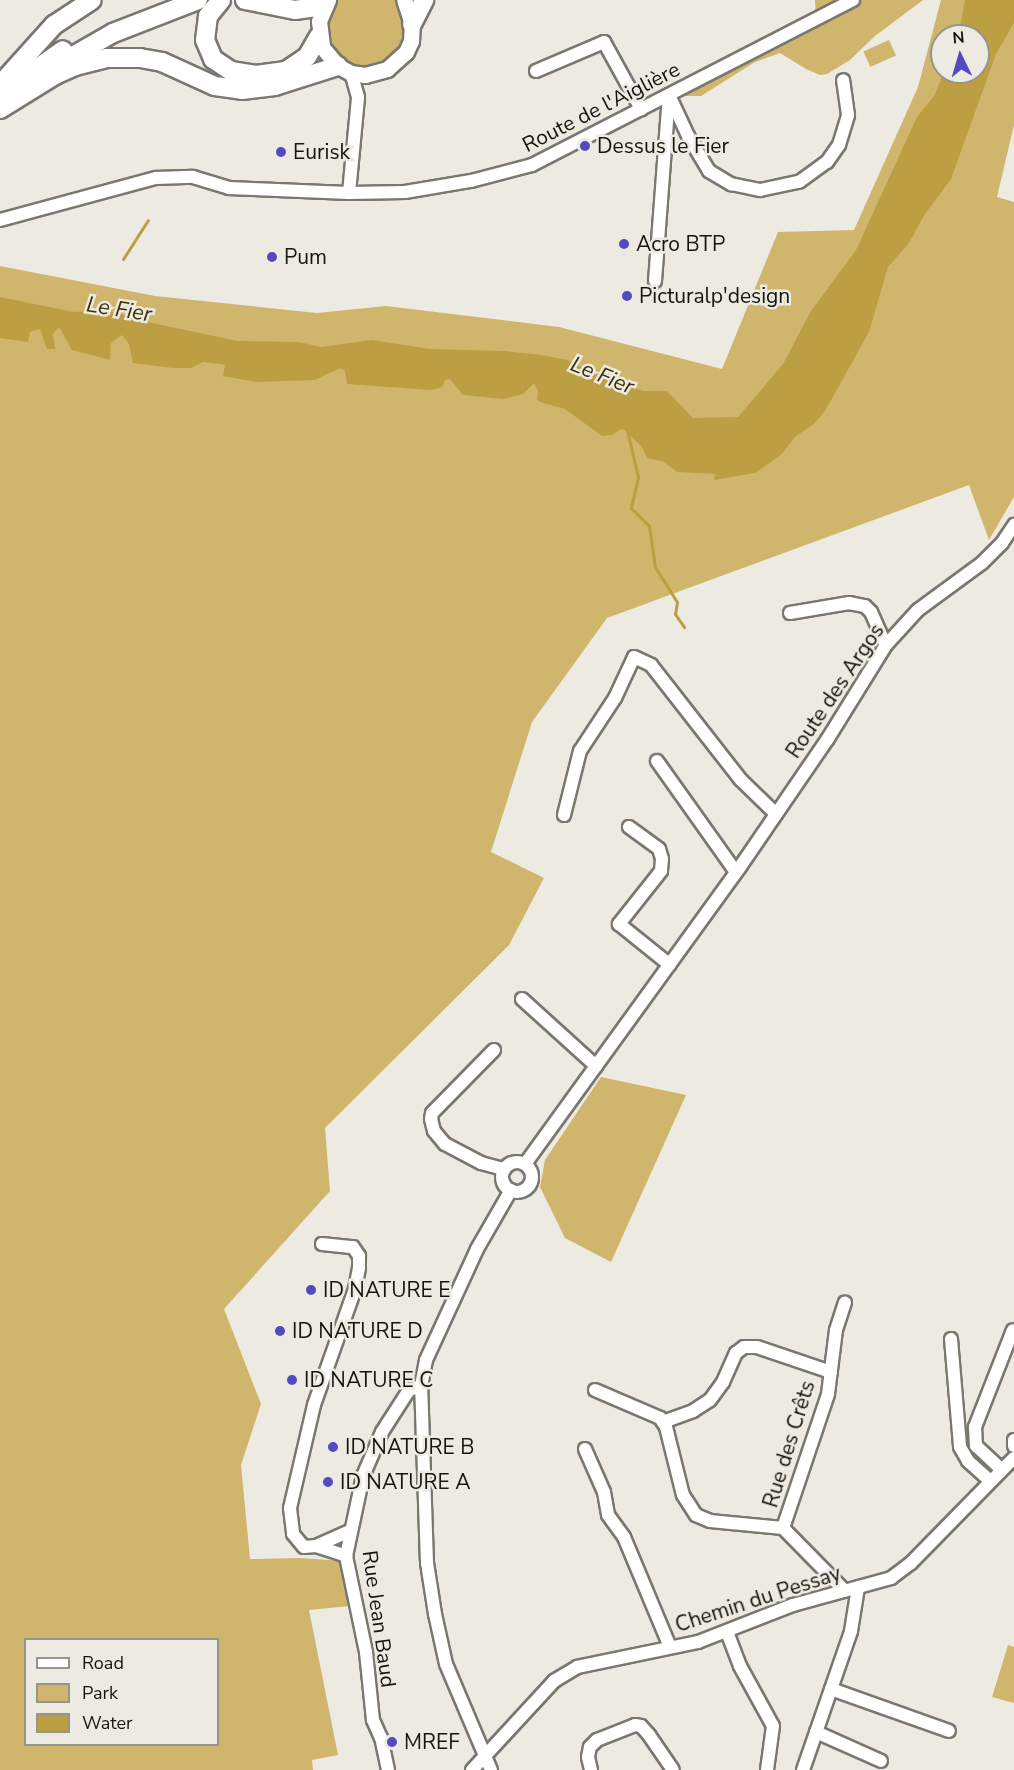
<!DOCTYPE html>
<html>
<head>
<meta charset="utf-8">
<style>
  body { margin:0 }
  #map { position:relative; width:1014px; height:1770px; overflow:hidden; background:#edeae1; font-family:"Nunito Sans",sans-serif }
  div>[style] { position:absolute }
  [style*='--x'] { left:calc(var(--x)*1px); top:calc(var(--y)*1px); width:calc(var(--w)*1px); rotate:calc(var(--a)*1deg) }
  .green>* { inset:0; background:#cfb66c; transform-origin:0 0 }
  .water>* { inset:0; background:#bd9f43 }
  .stream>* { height:3px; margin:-1.5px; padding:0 1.5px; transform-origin:1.5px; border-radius:1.5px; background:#bd9f43 }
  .roads { filter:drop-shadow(2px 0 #7a7770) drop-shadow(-2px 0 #7a7770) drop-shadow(0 2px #7a7770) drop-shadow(0 -2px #7a7770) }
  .minor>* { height:12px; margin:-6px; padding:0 6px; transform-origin:6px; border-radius:6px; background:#fff }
  .minor>.ring { margin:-6px; padding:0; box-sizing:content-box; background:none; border:12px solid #fff; border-radius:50% }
  .major>* { height:15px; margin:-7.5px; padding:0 7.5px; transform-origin:7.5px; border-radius:7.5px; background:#fff }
  .highway>* { height:18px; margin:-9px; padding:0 9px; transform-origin:9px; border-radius:9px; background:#fff }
  .dots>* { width:16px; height:16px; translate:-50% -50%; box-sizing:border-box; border:3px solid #edeae1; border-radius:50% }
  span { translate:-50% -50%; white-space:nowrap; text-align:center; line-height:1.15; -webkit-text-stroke:5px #edeae1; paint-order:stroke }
  .street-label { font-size:21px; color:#151411 }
  .poi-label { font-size:21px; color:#151411 }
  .left { translate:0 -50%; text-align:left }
  .water-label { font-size:22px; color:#3c3007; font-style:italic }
  .legend { position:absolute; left:24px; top:1638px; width:195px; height:108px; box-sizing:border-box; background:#edeae1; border:2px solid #97948e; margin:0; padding:8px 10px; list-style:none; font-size:18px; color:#151411 }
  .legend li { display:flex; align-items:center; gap:12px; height:30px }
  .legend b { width:30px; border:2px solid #97948e }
  .north { position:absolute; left:930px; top:24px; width:60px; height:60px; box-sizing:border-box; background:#edeae1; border:2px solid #97948e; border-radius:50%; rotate:355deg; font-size:16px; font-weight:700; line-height:24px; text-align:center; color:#151411 }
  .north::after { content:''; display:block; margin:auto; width:21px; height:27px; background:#5449c0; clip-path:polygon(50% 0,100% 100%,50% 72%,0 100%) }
</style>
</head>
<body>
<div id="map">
  <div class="green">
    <div style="clip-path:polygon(334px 0,395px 0,402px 9px,405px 35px,401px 47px,382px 65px,369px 68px,355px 67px,342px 62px,325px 40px,326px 12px)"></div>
    <div style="clip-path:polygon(815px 0,923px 0,875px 36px,850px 60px,827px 74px,820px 75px,806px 69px,780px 53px,755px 62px,701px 96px,682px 96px,678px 93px,816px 21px)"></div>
    <div style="clip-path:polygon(evenodd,941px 0,1007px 0,1014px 3px,1014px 125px,997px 197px,1014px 202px,1014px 497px,989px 540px,969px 485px,607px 618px,532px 722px,491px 852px,544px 878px,509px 945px,325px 1128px,330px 1191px,224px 1309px,261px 1404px,241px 1465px,250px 1559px,299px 1558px,343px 1561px,350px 1606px,309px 1610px,338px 1755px,312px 1760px,313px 1770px,0 1770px,0 266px,155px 296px,317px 313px,386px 306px,559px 327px,722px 369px,778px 232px,854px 230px,918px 87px,941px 0,942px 36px,978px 36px,978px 72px,942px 72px,942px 36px,941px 0,26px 1640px,218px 1640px,218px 1744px,26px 1744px,26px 1640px)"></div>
    <div style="left:889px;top:40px;width:17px;height:28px;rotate:66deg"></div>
    <div style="clip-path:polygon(601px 1077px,686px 1095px,611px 1262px,565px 1238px,540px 1187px,545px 1160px)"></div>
    <div style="clip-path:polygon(1008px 1645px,1014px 1647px,1014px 1703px,992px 1697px)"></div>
  </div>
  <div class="water">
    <div style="clip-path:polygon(965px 0,1014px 0,1014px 23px,996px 54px,951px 179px,925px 214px,909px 243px,888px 267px,869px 332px,825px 411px,814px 424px,796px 436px,781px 455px,755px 473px,714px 480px,715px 474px,677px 472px,664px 462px,647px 458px,642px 447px,625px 430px,621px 429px,612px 435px,602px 436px,565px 409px,540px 402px,537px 399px,538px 391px,534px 383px,523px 394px,503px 399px,463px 395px,450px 379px,445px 380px,442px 387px,431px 390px,347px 384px,345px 371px,340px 368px,315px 380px,256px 382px,223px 376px,225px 365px,221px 364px,203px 362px,191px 368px,173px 368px,133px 363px,129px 344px,122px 335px,111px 343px,110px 360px,72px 350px,59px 327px,53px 334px,55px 349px,47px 349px,40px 329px,30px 332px,28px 342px,0 338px,0 297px,74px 312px,106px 310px,152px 323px,238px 341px,299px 342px,321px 347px,372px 340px,430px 349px,504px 351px,542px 355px,567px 360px,602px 378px,644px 391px,667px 391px,693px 418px,738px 417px,783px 364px,811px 311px,856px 250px,917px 117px,934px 96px,944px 72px,978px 72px,978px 36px,958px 36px)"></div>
  </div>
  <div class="stream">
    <div style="--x:123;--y:259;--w:46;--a:-57.3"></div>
    <div style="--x:627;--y:430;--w:48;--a:76.8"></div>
    <div style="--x:638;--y:477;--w:32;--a:103"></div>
    <div style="--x:631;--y:508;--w:25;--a:45"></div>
    <div style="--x:649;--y:526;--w:41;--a:81.7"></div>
    <div style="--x:655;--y:567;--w:41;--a:57.8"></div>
    <div style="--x:677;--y:602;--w:12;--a:99"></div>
    <div style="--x:675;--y:614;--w:16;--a:55"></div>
  </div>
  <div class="roads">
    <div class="minor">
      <div style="--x:536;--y:71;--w:74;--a:-23.1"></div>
      <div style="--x:604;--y:42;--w:77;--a:61.1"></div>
      <div style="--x:669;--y:95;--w:45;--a:65.1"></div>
      <div style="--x:688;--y:136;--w:41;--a:59"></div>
      <div style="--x:709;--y:171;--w:26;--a:31"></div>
      <div style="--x:731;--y:184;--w:30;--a:12"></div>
      <div style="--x:760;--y:190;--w:40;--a:-12"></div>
      <div style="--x:799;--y:182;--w:34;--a:-36"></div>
      <div style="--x:827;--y:162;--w:21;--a:-55"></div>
      <div style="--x:839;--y:145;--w:31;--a:-73"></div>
      <div style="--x:848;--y:115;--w:35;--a:-98"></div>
      <div style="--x:349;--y:193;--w:96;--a:-84.6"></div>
      <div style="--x:358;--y:97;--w:25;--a:-106"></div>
      <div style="--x:0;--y:220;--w:162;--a:-15.1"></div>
      <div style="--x:156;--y:178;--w:37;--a:-2"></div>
      <div style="--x:193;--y:177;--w:38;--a:17"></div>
      <div style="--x:229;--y:188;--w:120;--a:2.4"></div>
      <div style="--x:349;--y:193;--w:56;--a:-1"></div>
      <div style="--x:405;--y:192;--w:67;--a:-9.5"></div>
      <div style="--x:471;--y:181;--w:63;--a:-14.7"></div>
      <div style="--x:532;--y:165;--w:361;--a:-27.2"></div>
      <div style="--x:655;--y:281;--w:186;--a:-85.7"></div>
      <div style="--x:790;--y:613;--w:60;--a:-9.6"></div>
      <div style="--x:849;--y:603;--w:16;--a:11"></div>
      <div style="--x:865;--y:606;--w:8;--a:45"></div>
      <div style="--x:871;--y:612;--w:36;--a:66"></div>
      <div style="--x:657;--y:761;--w:136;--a:54.6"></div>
      <div style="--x:564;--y:815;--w:66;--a:-76"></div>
      <div style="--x:580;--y:751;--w:64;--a:-56.6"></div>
      <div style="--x:615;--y:698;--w:45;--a:-65.1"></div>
      <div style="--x:634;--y:657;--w:19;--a:25"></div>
      <div style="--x:651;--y:665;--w:146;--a:52"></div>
      <div style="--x:741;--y:780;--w:49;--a:44.2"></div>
      <div style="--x:629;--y:827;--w:37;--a:36"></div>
      <div style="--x:659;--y:849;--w:10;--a:73"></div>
      <div style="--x:662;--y:859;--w:12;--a:95"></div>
      <div style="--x:661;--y:871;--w:68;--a:128.4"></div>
      <div style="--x:619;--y:924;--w:65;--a:38.8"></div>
      <div style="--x:522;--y:999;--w:100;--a:42.2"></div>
      <div style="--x:494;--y:1050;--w:88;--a:134.5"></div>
      <div style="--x:432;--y:1113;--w:6;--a:99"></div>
      <div style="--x:431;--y:1119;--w:12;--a:76"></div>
      <div style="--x:434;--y:1131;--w:17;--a:50"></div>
      <div style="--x:445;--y:1144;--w:41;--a:27.8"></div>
      <div style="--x:481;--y:1163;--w:24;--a:15"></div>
      <div class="ring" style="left:502px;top:1162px;width:18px;height:18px"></div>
      <div style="--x:525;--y:1164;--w:367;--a:-54.1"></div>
      <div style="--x:740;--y:867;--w:154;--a:-55.6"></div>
      <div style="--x:827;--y:740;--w:112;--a:-58.2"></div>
      <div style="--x:886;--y:645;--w:47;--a:-47.6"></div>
      <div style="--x:918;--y:610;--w:79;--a:-36.3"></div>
      <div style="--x:982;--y:563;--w:28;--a:-45"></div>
      <div style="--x:1002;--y:543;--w:22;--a:-56"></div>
      <div style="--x:322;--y:1244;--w:31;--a:6"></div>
      <div style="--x:353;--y:1247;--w:11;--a:56"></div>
      <div style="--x:359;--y:1256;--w:12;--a:90"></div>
      <div style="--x:359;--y:1268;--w:21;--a:101"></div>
      <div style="--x:355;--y:1289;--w:123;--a:109.5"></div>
      <div style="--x:314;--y:1405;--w:106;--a:103.1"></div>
      <div style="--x:290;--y:1508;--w:26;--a:83"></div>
      <div style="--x:293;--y:1534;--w:17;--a:50"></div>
      <div style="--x:304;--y:1547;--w:12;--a:-5"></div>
      <div style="--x:316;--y:1546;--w:37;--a:-24"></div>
      <div style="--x:951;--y:1339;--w:108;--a:85.2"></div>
      <div style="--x:960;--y:1447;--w:16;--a:60"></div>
      <div style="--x:968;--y:1461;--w:30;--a:42"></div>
      <div style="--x:595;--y:1390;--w:71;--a:23.3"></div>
      <div style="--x:660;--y:1418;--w:11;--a:56"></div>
      <div style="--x:666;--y:1427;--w:70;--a:76"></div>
      <div style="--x:683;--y:1495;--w:24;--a:57"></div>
      <div style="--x:696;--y:1515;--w:15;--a:23"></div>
      <div style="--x:710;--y:1521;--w:73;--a:5.5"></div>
      <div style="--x:783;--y:1528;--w:88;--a:45.5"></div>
      <div style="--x:663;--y:1422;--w:32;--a:-20"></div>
      <div style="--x:693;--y:1411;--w:20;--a:-33"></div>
      <div style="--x:710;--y:1400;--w:22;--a:-54"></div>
      <div style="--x:723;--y:1382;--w:32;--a:-66"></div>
      <div style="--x:736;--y:1353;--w:10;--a:-37"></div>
      <div style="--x:744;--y:1347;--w:13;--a:0"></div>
      <div style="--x:757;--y:1347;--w:78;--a:18.7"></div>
      <div style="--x:1014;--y:1440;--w:6;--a:90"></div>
      <div style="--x:585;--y:1449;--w:47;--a:66.2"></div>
      <div style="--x:604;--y:1492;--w:23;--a:80"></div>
      <div style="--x:608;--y:1515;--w:27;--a:54"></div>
      <div style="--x:624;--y:1537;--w:119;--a:67.3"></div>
      <div style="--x:1001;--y:1469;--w:34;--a:-137"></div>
      <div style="--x:976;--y:1446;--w:19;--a:-93"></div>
      <div style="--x:975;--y:1427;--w:104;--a:-68.6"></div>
      <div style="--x:783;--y:1528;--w:141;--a:-71.4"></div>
      <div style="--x:828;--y:1394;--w:64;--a:-82.9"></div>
      <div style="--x:836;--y:1330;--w:29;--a:-72"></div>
      <div style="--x:316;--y:1546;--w:32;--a:18"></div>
      <div style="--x:727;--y:1632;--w:36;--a:69"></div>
      <div style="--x:740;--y:1666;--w:68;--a:61.2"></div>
      <div style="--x:773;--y:1726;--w:44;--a:97.8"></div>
      <div style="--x:831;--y:1689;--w:125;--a:19.6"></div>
      <div style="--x:816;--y:1732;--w:71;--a:24"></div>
      <div style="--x:388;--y:1770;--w:33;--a:-102"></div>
      <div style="--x:381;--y:1738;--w:20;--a:-114"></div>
      <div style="--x:373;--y:1720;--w:68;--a:-95.9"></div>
      <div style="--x:366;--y:1652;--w:98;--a:-101.8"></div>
      <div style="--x:346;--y:1556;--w:82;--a:-78"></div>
      <div style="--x:363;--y:1476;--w:48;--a:-66.6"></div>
      <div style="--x:382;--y:1432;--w:50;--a:-57.3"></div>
      <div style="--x:409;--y:1390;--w:13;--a:-18"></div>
      <div style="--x:472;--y:1770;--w:121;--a:-47.3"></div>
      <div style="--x:554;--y:1681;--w:27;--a:-31"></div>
      <div style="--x:577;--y:1667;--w:124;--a:-11.7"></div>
      <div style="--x:698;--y:1642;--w:102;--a:-21.3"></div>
      <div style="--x:793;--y:1605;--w:102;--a:-15.4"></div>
      <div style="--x:891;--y:1578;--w:25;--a:-37"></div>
      <div style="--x:911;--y:1563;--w:147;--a:-45.6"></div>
      <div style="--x:491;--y:1770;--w:115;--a:-113"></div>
      <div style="--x:446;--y:1664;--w:51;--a:-102.4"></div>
      <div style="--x:435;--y:1614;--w:52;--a:-98.9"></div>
      <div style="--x:427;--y:1563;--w:177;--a:-91.9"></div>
      <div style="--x:421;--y:1386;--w:26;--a:-79"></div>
      <div style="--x:426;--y:1360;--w:122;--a:-65.3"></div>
      <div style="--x:477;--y:1249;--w:68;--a:-60"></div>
      <div style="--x:591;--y:1770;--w:13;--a:-103"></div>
      <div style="--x:588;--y:1757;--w:10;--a:-79"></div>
      <div style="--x:590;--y:1747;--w:10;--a:-45"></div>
      <div style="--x:597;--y:1740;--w:41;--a:-21.5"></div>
      <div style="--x:635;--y:1725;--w:6;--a:9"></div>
      <div style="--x:641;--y:1726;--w:12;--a:48"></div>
      <div style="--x:649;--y:1735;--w:42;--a:55.6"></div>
      <div style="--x:803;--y:1770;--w:147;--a:-70.9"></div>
      <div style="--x:851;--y:1631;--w:44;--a:-80.8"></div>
    </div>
    <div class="major">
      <div style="--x:328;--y:0;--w:23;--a:113"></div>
      <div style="--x:319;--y:21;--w:26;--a:83"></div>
      <div style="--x:322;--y:47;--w:25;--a:50"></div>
      <div style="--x:338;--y:66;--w:15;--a:28"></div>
      <div style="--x:351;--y:73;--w:14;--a:8"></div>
      <div style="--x:365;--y:75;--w:23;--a:-15"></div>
      <div style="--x:387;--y:69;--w:25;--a:-42"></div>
      <div style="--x:406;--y:52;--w:12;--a:-66"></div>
      <div style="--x:411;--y:41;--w:17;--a:-87"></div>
      <div style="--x:412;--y:24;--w:25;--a:-108"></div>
    </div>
    <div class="highway">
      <div style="--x:221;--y:0;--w:21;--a:129"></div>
      <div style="--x:208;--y:16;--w:24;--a:97"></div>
      <div style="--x:205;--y:40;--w:21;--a:67"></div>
      <div style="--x:213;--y:59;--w:22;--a:34"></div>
      <div style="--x:231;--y:71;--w:25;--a:9"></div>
      <div style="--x:256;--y:75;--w:30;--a:-8"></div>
      <div style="--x:286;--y:71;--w:25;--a:-34"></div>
      <div style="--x:307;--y:57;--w:24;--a:-60"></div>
      <div style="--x:245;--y:0;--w:51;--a:11.3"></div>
      <div style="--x:295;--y:10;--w:29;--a:-8"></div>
      <div style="--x:412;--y:24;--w:27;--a:-63"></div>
      <div style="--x:57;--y:65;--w:64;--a:-29.7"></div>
      <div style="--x:113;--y:33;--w:91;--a:-21.2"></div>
      <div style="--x:0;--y:85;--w:81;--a:-48"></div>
      <div style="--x:54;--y:25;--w:45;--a:-33.3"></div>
      <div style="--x:0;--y:95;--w:77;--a:-35.5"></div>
      <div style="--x:0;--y:109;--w:65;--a:-31.7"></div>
      <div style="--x:55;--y:75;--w:22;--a:-24"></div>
      <div style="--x:75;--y:66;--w:32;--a:-14"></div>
      <div style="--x:106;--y:58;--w:34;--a:0"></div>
      <div style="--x:140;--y:58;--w:22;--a:10"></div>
      <div style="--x:162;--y:62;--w:58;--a:24.4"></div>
      <div style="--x:215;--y:86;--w:27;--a:8"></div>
      <div style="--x:242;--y:90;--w:33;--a:-7"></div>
      <div style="--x:275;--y:86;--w:66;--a:-17.6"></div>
    </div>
  </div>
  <div class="dots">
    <div style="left:585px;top:146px;background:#5449c0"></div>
    <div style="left:281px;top:152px;background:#5449c0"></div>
    <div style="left:624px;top:244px;background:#5449c0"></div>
    <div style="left:272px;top:257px;background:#5449c0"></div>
    <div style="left:627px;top:296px;background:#5449c0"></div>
    <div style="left:311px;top:1290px;background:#5449c0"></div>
    <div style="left:280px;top:1331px;background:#5449c0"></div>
    <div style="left:292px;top:1380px;background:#5449c0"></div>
    <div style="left:333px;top:1447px;background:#5449c0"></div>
    <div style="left:328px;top:1482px;background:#5449c0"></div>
    <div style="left:392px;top:1742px;background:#5449c0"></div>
  </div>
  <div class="street-label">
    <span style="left:601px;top:107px;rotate:-27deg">Route de l'Aiglière</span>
    <span style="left:835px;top:691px;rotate:-56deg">Route des Argos</span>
    <span style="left:789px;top:1444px;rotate:-73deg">Rue des Crêts</span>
    <span style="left:758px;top:1599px;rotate:-18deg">Chemin du Pessay</span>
    <span style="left:379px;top:1619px;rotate:82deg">Rue Jean Baud</span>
  </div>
  <div class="poi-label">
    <span class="left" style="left:597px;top:146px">Dessus le Fier</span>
    <span class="left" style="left:293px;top:152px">Eurisk</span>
    <span class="left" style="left:636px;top:244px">Acro BTP</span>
    <span class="left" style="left:284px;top:257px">Pum</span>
    <span class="left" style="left:639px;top:296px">Picturalp'design</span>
    <span class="left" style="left:323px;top:1290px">ID NATURE E</span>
    <span class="left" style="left:292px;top:1331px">ID NATURE D</span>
    <span class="left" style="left:304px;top:1380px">ID NATURE C</span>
    <span class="left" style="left:345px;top:1447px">ID NATURE B</span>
    <span class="left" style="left:340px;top:1482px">ID NATURE A</span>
    <span class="left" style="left:404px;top:1742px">MREF</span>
  </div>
  <div class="water-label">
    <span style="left:119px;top:310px;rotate:9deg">Le Fier</span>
    <span style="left:602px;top:376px;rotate:22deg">Le Fier</span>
  </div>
  <ul class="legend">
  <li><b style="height:8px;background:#fff"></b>Road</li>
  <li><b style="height:16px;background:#cfb66c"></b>Park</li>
  <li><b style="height:16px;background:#bd9f43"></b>Water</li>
  </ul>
  <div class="north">N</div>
</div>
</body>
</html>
